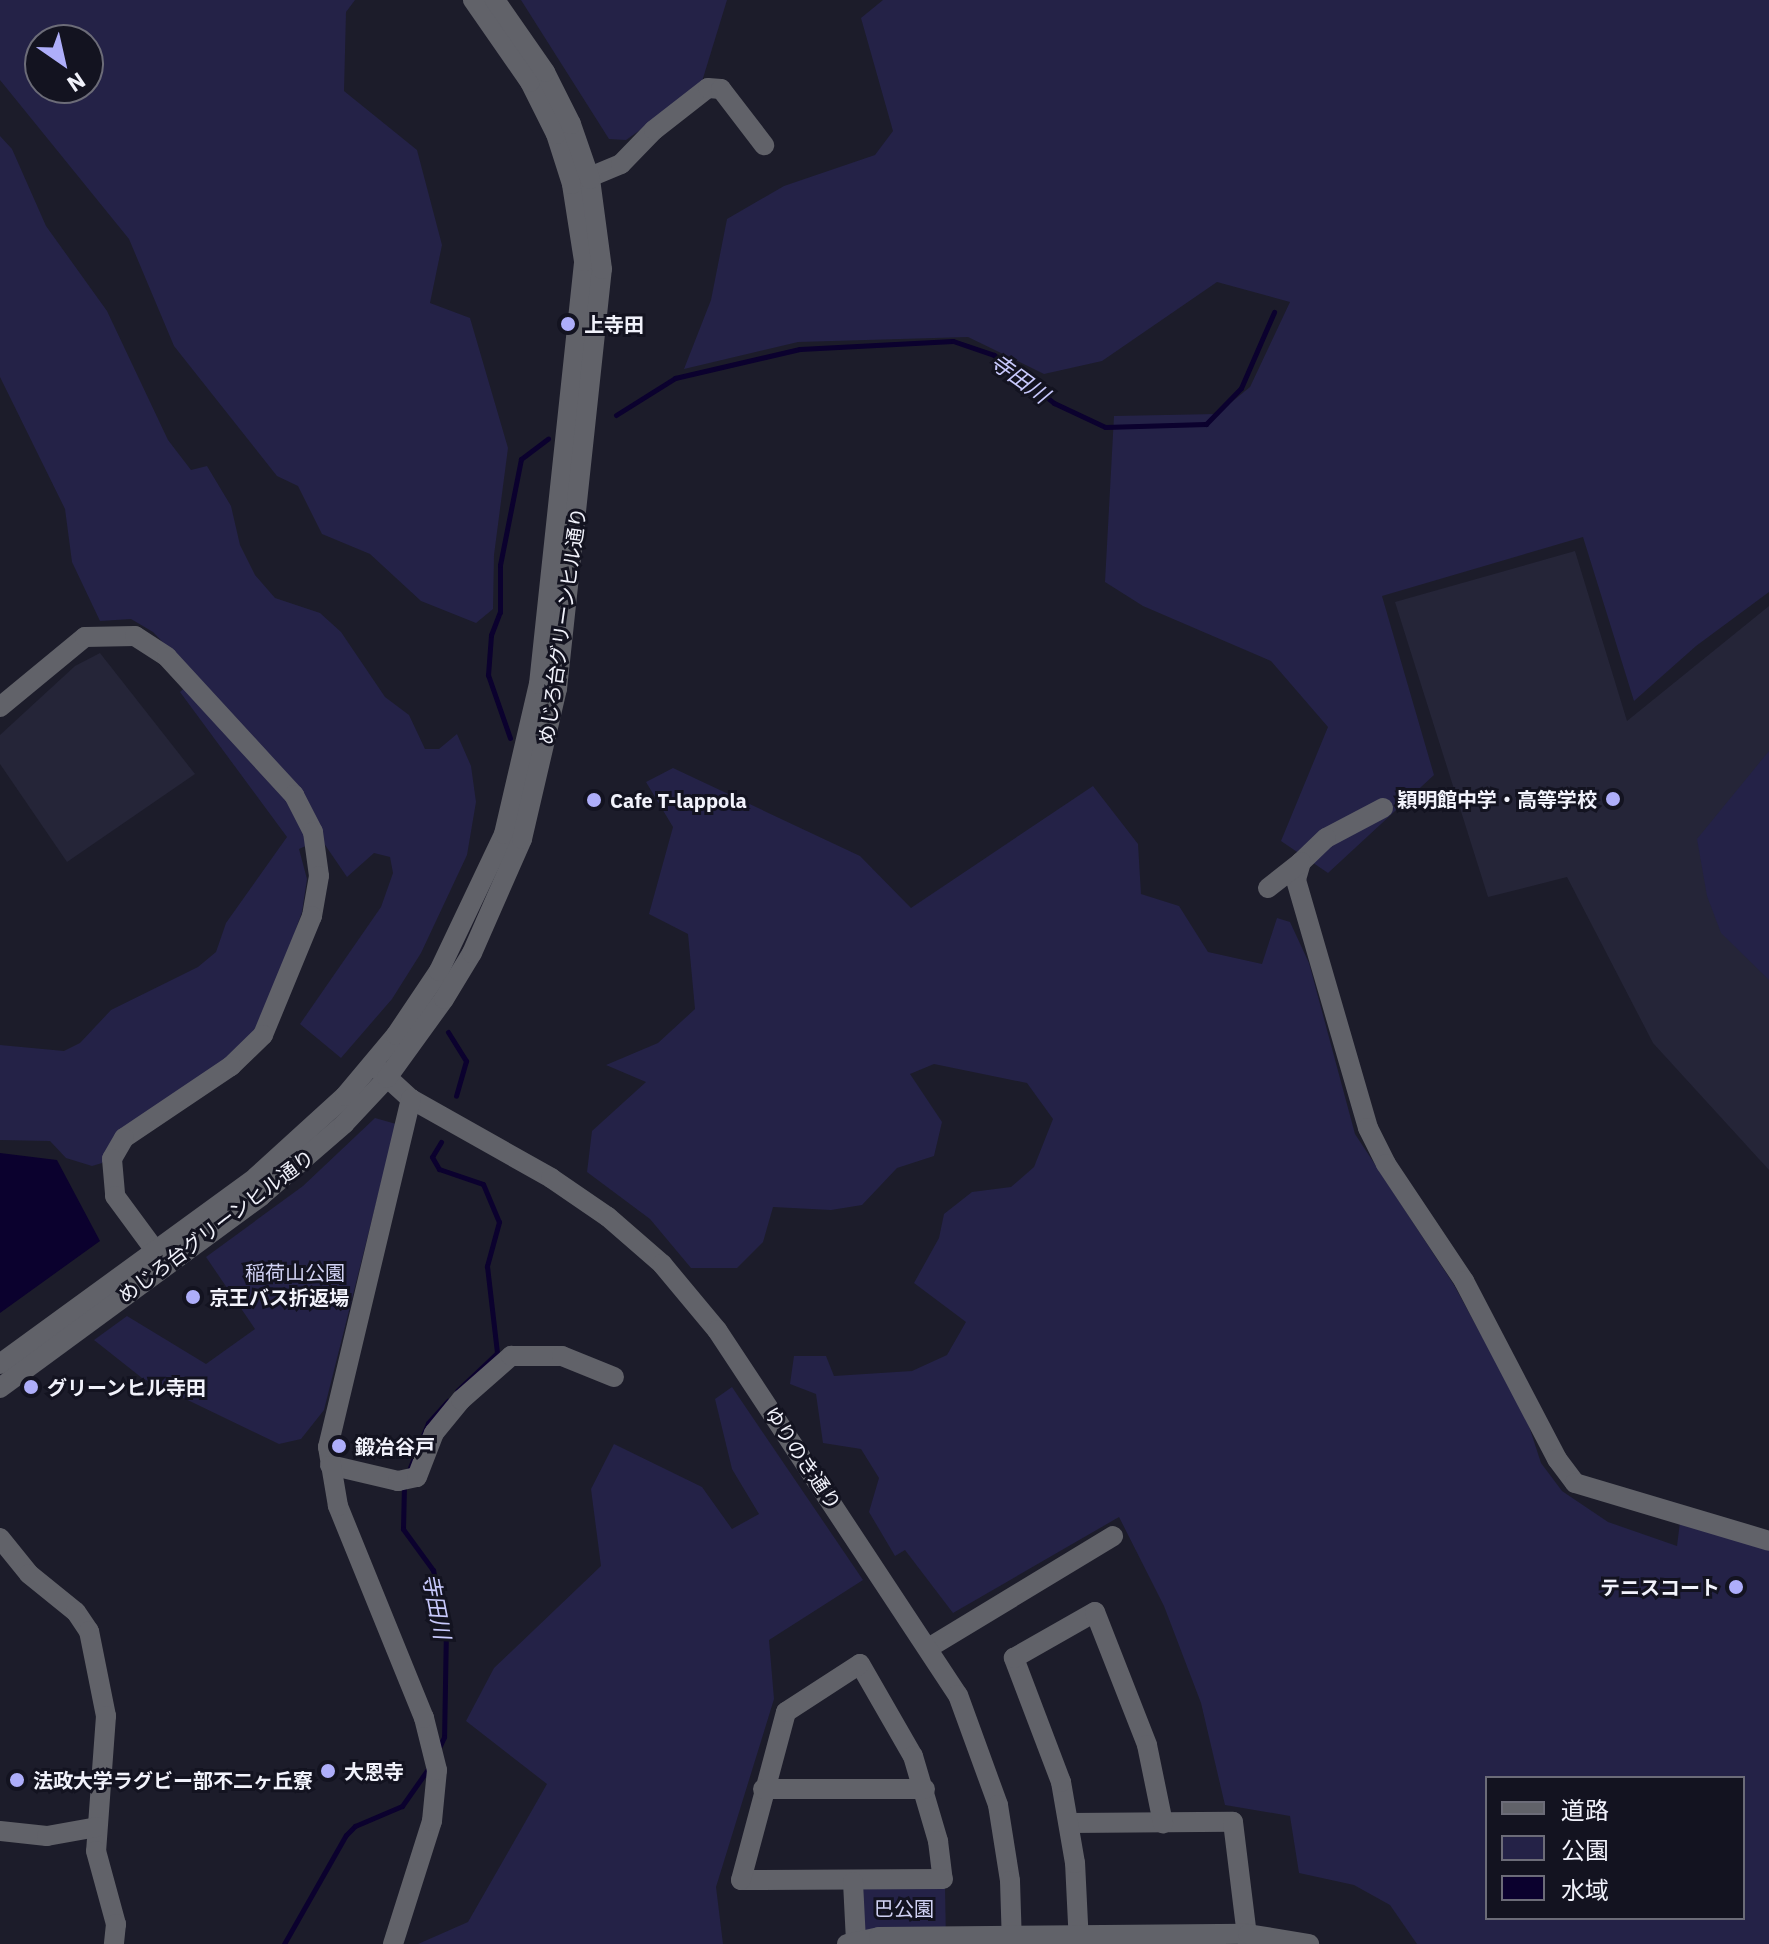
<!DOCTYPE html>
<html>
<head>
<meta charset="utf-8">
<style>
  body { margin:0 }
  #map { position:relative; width:1769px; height:1944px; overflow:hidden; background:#1c1c2a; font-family:"IBM Plex Sans","Noto Sans JP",sans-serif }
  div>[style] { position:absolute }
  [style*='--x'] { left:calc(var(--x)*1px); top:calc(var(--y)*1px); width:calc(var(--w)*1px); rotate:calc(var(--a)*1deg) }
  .built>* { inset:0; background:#252538 }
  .green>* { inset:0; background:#242247; transform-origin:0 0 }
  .water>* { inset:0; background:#0b012e }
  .stream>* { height:5px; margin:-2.5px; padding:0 2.5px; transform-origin:2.5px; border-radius:2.5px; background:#0b012e }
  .minor>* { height:20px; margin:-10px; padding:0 10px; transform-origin:10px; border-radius:10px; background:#616269 }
  .tertiary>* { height:20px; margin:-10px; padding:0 10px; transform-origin:10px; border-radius:10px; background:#616269 }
  .dots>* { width:22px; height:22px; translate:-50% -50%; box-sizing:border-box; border:4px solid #131320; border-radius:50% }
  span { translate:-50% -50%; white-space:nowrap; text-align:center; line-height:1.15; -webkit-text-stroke:6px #131320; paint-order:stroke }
  .poi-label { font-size:20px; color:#f1f2fb; font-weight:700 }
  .left { translate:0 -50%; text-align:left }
  .right { translate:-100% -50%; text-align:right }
  .street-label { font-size:20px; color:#f1f2fb }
  .park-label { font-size:20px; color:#d1d2f4 }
  .water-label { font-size:22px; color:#c8c9fc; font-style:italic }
  .legend { position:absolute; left:1485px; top:1776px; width:260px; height:144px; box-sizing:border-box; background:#131320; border:2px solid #6c6c78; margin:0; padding:10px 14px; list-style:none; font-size:24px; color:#f1f2fb }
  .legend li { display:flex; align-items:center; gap:16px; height:40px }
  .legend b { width:40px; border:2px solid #6c6c78 }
  .north { position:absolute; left:24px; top:24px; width:80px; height:80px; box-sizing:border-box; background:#131320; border:2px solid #6c6c78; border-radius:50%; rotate:146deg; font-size:22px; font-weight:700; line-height:32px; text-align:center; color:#f1f2fb }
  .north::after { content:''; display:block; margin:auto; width:28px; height:36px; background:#aeaefa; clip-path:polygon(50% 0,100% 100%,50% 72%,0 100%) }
</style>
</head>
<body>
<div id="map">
  <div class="built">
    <div style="clip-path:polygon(1575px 551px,1627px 721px,1769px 606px,1769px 1170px,1653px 1043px,1567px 877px,1488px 897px,1395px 602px)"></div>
    <div style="clip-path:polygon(100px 653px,195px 774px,67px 862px,0 764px,0 735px,75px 666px)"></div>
  </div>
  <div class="green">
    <div style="clip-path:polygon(evenodd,0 0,355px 0,346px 12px,344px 91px,417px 150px,442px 245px,430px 303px,470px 318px,508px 448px,494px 555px,493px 609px,476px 623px,421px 601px,370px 554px,322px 534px,298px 486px,277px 476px,174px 346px,129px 239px,0 80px,0 0,40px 40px,88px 40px,88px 88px,40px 88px,40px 40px)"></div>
    <div style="clip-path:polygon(521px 0,727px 0,700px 88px,626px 140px,609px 139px)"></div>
    <div style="clip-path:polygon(883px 0,1769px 0,1769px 592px,1696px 646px,1634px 701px,1583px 537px,1382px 596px,1434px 775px,1328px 873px,1281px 841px,1328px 727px,1271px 661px,1143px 606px,1105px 582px,1114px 416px,1217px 414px,1250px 387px,1290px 302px,1217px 282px,1102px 361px,1044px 374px,968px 337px,798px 342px,684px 369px,711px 300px,727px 219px,784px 186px,875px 155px,893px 131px,861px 18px)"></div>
    <div style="clip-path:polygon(0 136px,12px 149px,46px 226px,107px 311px,168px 440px,191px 470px,207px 466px,231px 506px,240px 545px,255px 575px,275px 598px,320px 613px,341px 632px,385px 697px,409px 715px,425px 749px,439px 749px,457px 734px,471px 766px,476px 802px,467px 855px,421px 953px,392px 999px,341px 1058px,300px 1024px,381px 907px,393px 873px,390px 857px,374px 853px,347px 877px,321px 839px,299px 849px,307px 879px,302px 912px,262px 1025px,243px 1050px,112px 1142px,102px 1163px,92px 1166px,66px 1158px,50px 1141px,0 1140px,0 1045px,64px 1051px,80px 1043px,111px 1010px,198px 967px,216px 952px,226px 923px,287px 837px,180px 692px,196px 677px,153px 632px,131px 619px,100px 621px,72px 562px,65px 509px,0 377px)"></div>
    <div style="clip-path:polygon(1769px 751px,1769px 980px,1721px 933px,1707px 896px,1697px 839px)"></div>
    <div style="clip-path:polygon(evenodd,673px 768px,860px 856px,911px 908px,1093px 786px,1138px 844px,1141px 894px,1179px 906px,1208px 952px,1262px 964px,1277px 918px,1290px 922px,1309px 963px,1355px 1134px,1454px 1285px,1526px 1417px,1541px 1463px,1562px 1491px,1608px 1522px,1677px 1546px,1680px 1522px,1769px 1547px,1769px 1944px,1417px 1944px,1390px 1905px,1354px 1885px,1299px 1873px,1290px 1816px,1225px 1805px,1201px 1703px,1164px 1606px,1119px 1517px,953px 1613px,905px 1550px,895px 1556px,869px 1512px,879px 1478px,861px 1449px,823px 1443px,816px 1394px,790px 1384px,794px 1356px,826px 1356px,834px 1376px,912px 1371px,947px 1355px,966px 1322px,914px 1283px,939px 1238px,944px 1214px,972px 1192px,1011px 1187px,1034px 1167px,1053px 1119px,1027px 1083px,934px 1064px,910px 1074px,942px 1122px,934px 1156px,897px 1168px,862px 1205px,831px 1210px,773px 1207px,763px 1242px,737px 1268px,691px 1268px,650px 1219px,587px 1172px,592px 1131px,646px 1082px,606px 1065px,658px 1043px,695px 1009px,688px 934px,649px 914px,673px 827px,646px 782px,673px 768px,1487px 1778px,1743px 1778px,1743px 1918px,1487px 1918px,1487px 1778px)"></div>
    <div style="clip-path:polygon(375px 1118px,396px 1124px,324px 1410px,301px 1439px,279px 1444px,142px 1378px,94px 1340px,127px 1316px,206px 1364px,255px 1329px,206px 1257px,303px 1186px)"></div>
    <div style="clip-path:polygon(732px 1387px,863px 1580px,769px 1640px,774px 1699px,716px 1887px,723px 1944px,418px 1944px,468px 1922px,547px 1784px,466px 1721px,494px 1668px,601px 1566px,591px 1489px,614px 1444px,702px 1487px,732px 1529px,759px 1514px,732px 1469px,715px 1399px)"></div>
    <div style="left:945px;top:1886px;width:43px;height:82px;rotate:89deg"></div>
  </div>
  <div class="water">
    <div style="clip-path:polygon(0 1153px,57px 1160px,100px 1241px,0 1313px)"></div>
  </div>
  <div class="stream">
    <div style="--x:616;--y:415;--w:70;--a:-32.1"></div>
    <div style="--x:675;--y:378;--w:128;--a:-13.1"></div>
    <div style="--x:800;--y:349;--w:153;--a:-3"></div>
    <div style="--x:953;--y:341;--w:43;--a:18.9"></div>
    <div style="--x:994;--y:355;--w:77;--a:38.7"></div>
    <div style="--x:1054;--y:403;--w:56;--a:25.2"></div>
    <div style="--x:1105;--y:427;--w:101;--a:-1.7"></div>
    <div style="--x:1206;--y:424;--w:50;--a:-45.8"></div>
    <div style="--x:1241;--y:388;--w:83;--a:-66.5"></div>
    <div style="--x:510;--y:738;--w:67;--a:-109.2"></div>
    <div style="--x:488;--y:675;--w:40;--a:-85.7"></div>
    <div style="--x:491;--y:635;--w:25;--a:-69"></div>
    <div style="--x:500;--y:612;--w:47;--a:-90"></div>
    <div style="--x:500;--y:565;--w:108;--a:-78.8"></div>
    <div style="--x:521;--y:459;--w:34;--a:-37"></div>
    <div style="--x:448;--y:1032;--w:34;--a:58"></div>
    <div style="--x:466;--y:1061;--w:36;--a:106"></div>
    <div style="--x:441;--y:1142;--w:17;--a:121"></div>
    <div style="--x:432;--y:1157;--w:14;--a:60"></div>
    <div style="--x:439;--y:1169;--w:46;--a:18.8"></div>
    <div style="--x:483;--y:1184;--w:41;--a:67.2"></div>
    <div style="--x:499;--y:1222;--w:46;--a:105.3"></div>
    <div style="--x:487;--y:1266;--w:88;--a:83.4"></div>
    <div style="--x:497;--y:1353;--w:55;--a:136.5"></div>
    <div style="--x:407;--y:1475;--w:56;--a:-68"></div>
    <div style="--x:428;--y:1423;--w:30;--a:-48"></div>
    <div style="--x:404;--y:1485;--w:44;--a:91.3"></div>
    <div style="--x:403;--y:1529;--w:51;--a:53.8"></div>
    <div style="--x:433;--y:1570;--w:58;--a:77.2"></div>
    <div style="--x:446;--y:1627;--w:110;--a:91"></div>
    <div style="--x:444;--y:1737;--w:14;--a:115"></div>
    <div style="--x:284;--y:1944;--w:125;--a:-60.4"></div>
    <div style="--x:346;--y:1835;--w:13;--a:-45"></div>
    <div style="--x:355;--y:1826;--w:51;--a:-23.1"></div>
    <div style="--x:402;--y:1806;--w:45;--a:-54.9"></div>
  </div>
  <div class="minor">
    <div style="--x:573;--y:184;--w:52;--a:-22.6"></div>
    <div style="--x:621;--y:164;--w:47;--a:-45.9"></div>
    <div style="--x:654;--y:130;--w:68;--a:-37.9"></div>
    <div style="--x:708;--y:88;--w:13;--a:4"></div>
    <div style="--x:721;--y:89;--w:71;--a:52.5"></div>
    <div style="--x:1383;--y:808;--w:64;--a:152.2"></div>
    <div style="--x:1326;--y:838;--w:35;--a:136"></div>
    <div style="--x:1301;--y:862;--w:19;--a:106"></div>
    <div style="--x:1296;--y:880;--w:258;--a:73.8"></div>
    <div style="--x:1368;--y:1128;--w:40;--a:63.4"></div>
    <div style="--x:1386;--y:1164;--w:141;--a:56.3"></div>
    <div style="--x:1464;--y:1281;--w:201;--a:62.4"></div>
    <div style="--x:1557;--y:1459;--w:30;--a:53"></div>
    <div style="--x:1575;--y:1483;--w:202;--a:16.6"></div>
    <div style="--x:1268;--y:888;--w:42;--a:-38.2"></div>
    <div style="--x:330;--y:1465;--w:70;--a:13.2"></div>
    <div style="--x:398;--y:1481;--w:19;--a:-12"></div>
    <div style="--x:417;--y:1477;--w:47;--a:-68.9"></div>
    <div style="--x:434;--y:1433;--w:43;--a:-50.7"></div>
    <div style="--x:461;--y:1400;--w:67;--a:-41.3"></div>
    <div style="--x:511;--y:1356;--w:51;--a:0"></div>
    <div style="--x:562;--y:1356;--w:56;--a:22"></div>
    <div style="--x:0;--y:1538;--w:46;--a:51.1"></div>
    <div style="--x:29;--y:1574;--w:60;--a:39"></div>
    <div style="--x:76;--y:1612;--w:23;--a:56"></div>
    <div style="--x:89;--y:1631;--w:87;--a:78.7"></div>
    <div style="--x:106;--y:1716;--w:135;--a:94.2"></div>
    <div style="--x:96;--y:1851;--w:76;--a:74.7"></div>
    <div style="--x:116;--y:1924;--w:20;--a:96"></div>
    <div style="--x:930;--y:1647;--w:214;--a:-31.2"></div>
    <div style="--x:860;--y:1664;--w:106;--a:60.1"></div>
    <div style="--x:913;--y:1756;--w:89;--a:73.6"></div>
    <div style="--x:938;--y:1841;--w:38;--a:83"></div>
    <div style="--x:943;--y:1879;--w:202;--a:179.7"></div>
    <div style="--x:741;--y:1880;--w:174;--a:-75"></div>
    <div style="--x:786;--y:1712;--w:88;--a:-33"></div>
    <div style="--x:763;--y:1789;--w:162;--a:0"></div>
    <div style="--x:1070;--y:1823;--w:163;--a:-0.4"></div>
    <div style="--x:1233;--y:1822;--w:123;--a:83"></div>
    <div style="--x:0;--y:1831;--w:47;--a:6.1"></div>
    <div style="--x:47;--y:1836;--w:51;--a:-10.2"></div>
    <div style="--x:853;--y:1882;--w:59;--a:87.1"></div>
    <div style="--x:1079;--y:1944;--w:81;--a:-92.8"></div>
    <div style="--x:1075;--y:1863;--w:82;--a:-99.8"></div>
    <div style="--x:1061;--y:1782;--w:133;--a:-110.8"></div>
    <div style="--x:1014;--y:1658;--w:93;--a:-29.6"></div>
    <div style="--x:1095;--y:1612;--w:143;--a:68.6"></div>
    <div style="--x:1147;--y:1745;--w:80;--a:78.4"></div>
  </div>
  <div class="tertiary">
    <div style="--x:0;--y:707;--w:110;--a:-39.5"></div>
    <div style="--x:85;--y:637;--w:50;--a:-1.1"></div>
    <div style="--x:135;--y:636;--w:38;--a:33"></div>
    <div style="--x:167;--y:657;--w:188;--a:47.4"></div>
    <div style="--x:294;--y:795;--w:42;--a:62.8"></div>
    <div style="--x:313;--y:832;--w:44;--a:82.2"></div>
    <div style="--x:319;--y:876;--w:41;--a:99.9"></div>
    <div style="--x:312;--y:916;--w:129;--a:112.4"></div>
    <div style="--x:263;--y:1035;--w:45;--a:135.9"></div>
    <div style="--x:231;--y:1066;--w:129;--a:146.1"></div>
    <div style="--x:124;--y:1138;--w:24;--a:120"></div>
    <div style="--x:112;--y:1159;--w:37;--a:85"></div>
    <div style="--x:115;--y:1196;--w:81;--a:53.6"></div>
    <div style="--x:377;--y:1068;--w:46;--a:42.4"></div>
    <div style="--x:411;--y:1099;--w:161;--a:29.4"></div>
    <div style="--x:551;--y:1178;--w:69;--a:34.4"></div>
    <div style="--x:608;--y:1217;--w:72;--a:41"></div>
    <div style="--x:662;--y:1264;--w:86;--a:50.2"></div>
    <div style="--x:717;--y:1330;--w:437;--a:56.6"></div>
    <div style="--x:958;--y:1695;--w:117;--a:70"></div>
    <div style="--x:998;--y:1805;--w:77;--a:81"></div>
    <div style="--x:1010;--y:1881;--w:63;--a:88.2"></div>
    <div style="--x:0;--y:1364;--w:317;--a:-36.1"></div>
    <div style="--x:256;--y:1177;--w:120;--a:-42.3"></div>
    <div style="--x:345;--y:1096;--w:80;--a:-50.1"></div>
    <div style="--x:396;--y:1035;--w:77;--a:-56.1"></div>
    <div style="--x:439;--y:971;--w:152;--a:-64.6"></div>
    <div style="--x:504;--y:834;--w:154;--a:-76.9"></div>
    <div style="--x:539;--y:684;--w:425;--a:-83.9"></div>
    <div style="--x:584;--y:261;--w:78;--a:-98.9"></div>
    <div style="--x:572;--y:184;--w:52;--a:-107.7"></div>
    <div style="--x:556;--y:134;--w:58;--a:-116.6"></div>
    <div style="--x:530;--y:82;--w:100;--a:-124.8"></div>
    <div style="--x:0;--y:1388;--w:324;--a:-36.3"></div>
    <div style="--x:261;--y:1196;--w:110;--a:-40.9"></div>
    <div style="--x:344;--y:1124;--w:63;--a:-46.9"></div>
    <div style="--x:387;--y:1078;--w:97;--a:-54.2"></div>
    <div style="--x:444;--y:999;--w:54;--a:-58.7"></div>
    <div style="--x:472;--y:953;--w:124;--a:-66.3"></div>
    <div style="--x:522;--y:839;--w:154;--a:-76.9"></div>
    <div style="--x:557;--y:689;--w:422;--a:-83.9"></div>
    <div style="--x:602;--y:269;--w:91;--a:-97.6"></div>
    <div style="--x:590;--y:179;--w:58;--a:-109.1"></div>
    <div style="--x:571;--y:124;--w:58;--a:-116.6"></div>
    <div style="--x:545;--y:72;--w:88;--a:-124.8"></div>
    <div style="--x:393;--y:1944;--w:129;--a:-72.4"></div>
    <div style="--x:432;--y:1821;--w:51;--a:-84.4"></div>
    <div style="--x:437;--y:1770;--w:54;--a:-104"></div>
    <div style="--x:424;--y:1718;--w:229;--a:-112.1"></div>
    <div style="--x:338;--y:1506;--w:60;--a:-99.6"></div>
    <div style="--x:328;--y:1447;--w:358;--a:-76.6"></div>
    <div style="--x:847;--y:1944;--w:33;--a:-12"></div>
    <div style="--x:879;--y:1937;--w:369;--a:-0.5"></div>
    <div style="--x:1248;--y:1934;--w:62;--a:9.3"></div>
  </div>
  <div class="dots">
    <div style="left:568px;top:324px;background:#aeaefa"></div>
    <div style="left:1613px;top:799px;background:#aeaefa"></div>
    <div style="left:594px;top:800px;background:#aeaefa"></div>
    <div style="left:193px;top:1297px;background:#aeaefa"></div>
    <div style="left:31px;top:1387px;background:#aeaefa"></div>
    <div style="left:339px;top:1446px;background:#aeaefa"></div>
    <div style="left:1736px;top:1587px;background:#aeaefa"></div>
    <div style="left:328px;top:1771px;background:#aeaefa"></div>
    <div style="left:17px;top:1780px;background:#aeaefa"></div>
  </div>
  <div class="poi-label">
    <span class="left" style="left:584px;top:324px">上寺田</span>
    <span class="right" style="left:1597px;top:799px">穎明館中学・高等学校</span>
    <span class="left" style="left:610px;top:800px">Cafe T-lappola</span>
    <span class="left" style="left:209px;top:1297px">京王バス折返場</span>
    <span class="left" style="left:47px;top:1387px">グリーンヒル寺田</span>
    <span class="left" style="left:355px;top:1446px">鍛冶谷戸</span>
    <span class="right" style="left:1720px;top:1587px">テニスコート</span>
    <span class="left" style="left:344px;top:1771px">大恩寺</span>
    <span class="left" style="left:33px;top:1780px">法政大学ラグビー部不二ヶ丘寮</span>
  </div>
  <div class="street-label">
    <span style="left:562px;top:626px;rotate:-82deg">めじろ台グリーンヒル通り</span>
    <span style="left:216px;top:1226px;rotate:-37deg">めじろ台グリーンヒル通り</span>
    <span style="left:803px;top:1458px;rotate:56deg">ゆりのき通り</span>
  </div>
  <div class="park-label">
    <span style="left:295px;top:1272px">稲荷山公園</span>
    <span style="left:904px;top:1908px">巴公園</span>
  </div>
  <div class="water-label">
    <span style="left:1020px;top:378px;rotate:36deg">寺田川</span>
    <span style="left:437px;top:1606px;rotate:79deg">寺田川</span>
  </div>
  <ul class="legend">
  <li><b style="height:10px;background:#616269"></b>道路</li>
  <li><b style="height:22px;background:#242247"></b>公園</li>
  <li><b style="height:22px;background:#0b012e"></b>水域</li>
  </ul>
  <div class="north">N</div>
</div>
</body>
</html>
